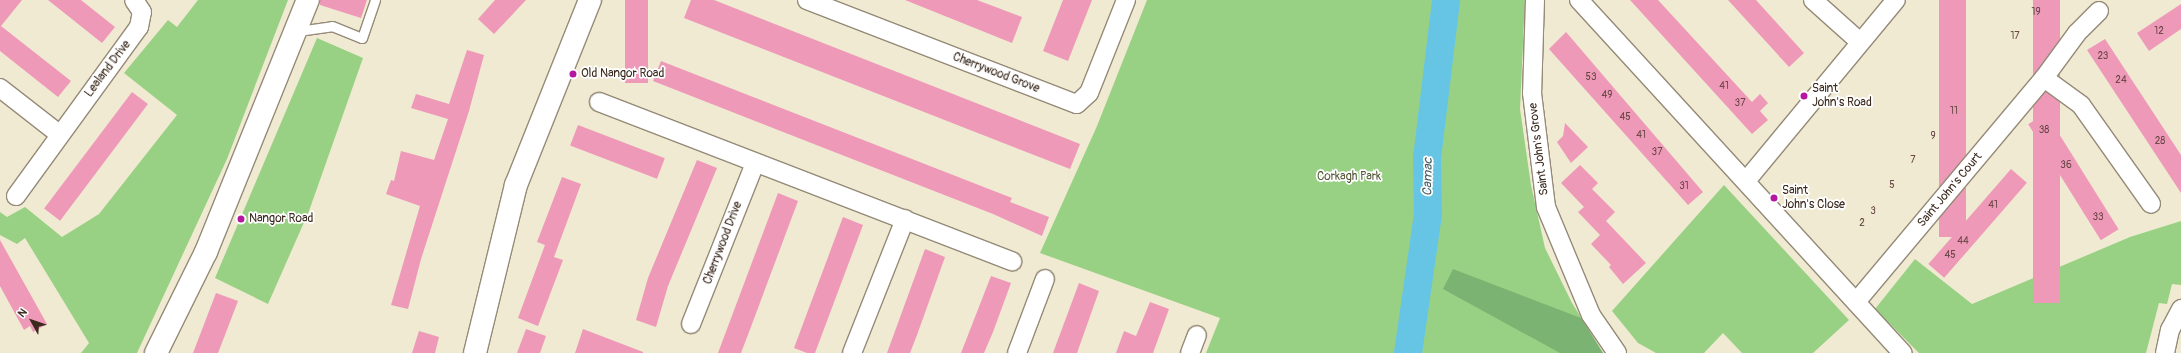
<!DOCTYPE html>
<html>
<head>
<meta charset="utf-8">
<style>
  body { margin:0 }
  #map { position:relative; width:2181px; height:353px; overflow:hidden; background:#efead1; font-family:Pangolin,sans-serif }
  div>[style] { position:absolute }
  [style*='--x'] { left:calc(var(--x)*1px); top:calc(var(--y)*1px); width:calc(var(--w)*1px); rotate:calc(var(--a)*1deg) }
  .green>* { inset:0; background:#99d184 }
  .forest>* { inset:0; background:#7ab372 }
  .river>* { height:28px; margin:-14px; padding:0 14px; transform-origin:14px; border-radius:14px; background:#66c5e4 }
  .building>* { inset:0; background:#ef99b9; transform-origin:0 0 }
  .roads { filter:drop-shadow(1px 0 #958a78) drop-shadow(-1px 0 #958a78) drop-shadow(0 1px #958a78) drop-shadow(0 -1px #958a78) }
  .lane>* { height:9px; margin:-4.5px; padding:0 4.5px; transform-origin:4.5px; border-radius:4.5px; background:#fff }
  .street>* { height:18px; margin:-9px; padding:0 9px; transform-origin:9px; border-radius:9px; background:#fff }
  .secondary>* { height:22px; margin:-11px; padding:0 11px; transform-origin:11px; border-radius:11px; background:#fff }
  .dots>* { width:11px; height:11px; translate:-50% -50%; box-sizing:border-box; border:2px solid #fff; border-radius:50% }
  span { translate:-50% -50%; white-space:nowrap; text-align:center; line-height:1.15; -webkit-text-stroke:3.5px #fff; paint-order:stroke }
  .number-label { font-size:10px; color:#684645 }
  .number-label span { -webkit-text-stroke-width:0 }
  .street-label { font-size:12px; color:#3b2a1e }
  .poi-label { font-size:12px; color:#3b2a1e }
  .left { translate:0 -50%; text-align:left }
  .park-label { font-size:12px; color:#575c3d }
  .water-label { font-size:13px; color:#4a6063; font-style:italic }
  .north { position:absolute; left:12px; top:301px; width:40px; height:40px; -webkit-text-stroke:3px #fff; paint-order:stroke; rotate:310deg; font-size:11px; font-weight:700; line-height:16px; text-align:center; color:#3b2a1e }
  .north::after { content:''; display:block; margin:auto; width:14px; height:18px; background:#3b2a1e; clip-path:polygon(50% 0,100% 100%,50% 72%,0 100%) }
</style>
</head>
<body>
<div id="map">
  <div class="green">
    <div style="clip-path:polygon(198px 0,288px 0,227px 159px,137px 353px,81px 353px,89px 343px,25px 238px,17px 244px,0 235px,0 212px,7px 217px,25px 207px,62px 237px,99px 214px,177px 115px,124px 73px,168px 20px,177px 27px)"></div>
    <div style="clip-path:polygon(1147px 0,1525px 0,1520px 109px,1531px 185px,1545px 248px,1572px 303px,1603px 353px,1206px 353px,1220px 318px,1040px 253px,1097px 126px)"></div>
    <div style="clip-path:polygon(317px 38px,363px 58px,309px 211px,268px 304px,215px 278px)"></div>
    <div style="clip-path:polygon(1724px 185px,1849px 320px,1813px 353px,1742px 353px,1723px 333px,1704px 353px,1656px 353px,1638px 343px,1612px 311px)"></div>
    <div style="clip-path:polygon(2181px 221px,2181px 285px,2172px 284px,2167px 304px,2159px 303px,2146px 353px,1919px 353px,1875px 309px,1915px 259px,1972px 304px,2130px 237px)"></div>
  </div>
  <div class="forest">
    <div style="clip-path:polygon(1453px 269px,1581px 318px,1603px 353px,1560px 353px,1443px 289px)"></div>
  </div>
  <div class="river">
    <div style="--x:1408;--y:353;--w:139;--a:-81.8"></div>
    <div style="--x:1428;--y:215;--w:57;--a:-91"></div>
    <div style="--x:1427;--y:158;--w:159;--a:-83.1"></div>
  </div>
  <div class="building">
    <div style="clip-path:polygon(0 0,22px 0,1px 26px,71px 81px,58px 97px,0 51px)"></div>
    <div style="clip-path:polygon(48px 0,81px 0,115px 27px,102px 43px)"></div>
    <div style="clip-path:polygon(320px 0,367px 0,361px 18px,320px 5px)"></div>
    <div style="clip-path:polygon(495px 0,526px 0,494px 34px,478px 19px)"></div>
    <div style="left:625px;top:0;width:23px;height:83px"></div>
    <div style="clip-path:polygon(691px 0,714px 0,1080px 144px,1070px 169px,684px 18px)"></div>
    <div style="clip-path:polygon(905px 0,977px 0,1022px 17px,1012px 43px)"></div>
    <div style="clip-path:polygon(1063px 0,1092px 0,1068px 61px,1043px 51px)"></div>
    <div style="clip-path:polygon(1630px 0,1658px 0,1752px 102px,1760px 94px,1768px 103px,1760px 111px,1768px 120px,1752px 134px)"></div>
    <div style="clip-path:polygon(1728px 0,1756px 0,1804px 53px,1789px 67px)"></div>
    <div style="left:1939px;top:0;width:27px;height:237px"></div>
    <div style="left:2033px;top:0;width:27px;height:303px"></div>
    <div style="clip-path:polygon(2181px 4px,2181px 29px,2149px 51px,2137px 33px)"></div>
    <div style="clip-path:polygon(1566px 32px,1703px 192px,1688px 205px,1549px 49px)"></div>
    <div style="clip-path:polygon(2105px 39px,2181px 155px,2181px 193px,2087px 50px)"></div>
    <div style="clip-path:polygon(467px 50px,484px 55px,469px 111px,421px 259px,408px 309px,391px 305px,420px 206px,386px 194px,391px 180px,394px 181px,401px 151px,434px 160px,448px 119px,411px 108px,416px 94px,449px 104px)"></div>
    <div style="clip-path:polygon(661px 61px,1012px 198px,1010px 202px,1049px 217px,1042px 236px,993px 214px,653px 81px)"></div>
    <div style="left:132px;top:92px;width:20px;height:146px;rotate:37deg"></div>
    <div style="left:2046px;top:113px;width:137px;height:21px;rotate:58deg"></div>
    <div style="clip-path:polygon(1565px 123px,1588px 147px,1571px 163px,1557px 142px,1563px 136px)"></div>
    <div style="left:578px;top:125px;width:93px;height:22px;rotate:21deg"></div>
    <div style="clip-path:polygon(697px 160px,717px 168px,668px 286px,656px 327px,636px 320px,648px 278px)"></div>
    <div style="clip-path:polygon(1580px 165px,1598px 183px,1592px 189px,1615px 212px,1606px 221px,1646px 263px,1623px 284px,1609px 267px,1611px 265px,1591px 244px,1600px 235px,1578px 212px,1584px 207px,1561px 183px)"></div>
    <div style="left:2011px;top:169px;width:21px;height:126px;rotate:41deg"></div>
    <div style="clip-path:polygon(562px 177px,581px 184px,554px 257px,563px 260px,538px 326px,518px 318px,545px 245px,537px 242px)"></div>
    <div style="clip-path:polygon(778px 193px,798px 201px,749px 332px,741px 353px,718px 353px)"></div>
    <div style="clip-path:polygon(843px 217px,863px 225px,815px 353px,807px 353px,794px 348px)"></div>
    <div style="clip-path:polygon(0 240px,47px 324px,33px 332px,30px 326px,24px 330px,0 286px)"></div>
    <div style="clip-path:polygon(925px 249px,945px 257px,917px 335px,910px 353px,887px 353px)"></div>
    <div style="clip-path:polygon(991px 276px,1011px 283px,993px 332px,984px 353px,961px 353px)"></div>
    <div style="clip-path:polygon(1079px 283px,1099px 291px,1077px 353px,1053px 353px)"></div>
    <div style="clip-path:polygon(216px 293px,238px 301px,225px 335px,218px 353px,193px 353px)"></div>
    <div style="clip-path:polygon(1150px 302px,1169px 309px,1153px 353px,1116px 353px,1124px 331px,1136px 336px)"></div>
    <div style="clip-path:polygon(526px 329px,546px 336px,540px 353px,517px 353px)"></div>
    <div style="clip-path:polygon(583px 329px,643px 352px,643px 353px,575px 353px)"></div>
    <div style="clip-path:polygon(419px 331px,439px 337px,435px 353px,412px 353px)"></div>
  </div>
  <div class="roads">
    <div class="lane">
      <div style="--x:298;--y:31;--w:34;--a:-8"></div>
      <div style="--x:332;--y:26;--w:32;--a:22"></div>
      <div style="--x:362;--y:38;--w:40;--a:-71.1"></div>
    </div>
    <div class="street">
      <div style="--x:807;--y:0;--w:289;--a:21.1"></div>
      <div style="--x:1077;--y:104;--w:16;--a:-43"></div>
      <div style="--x:1089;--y:93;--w:100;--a:-68.3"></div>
      <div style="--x:1535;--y:0;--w:93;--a:91.8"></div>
      <div style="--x:1532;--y:93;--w:115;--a:83"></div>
      <div style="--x:1546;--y:207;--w:117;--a:67.4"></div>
      <div style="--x:1591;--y:315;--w:46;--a:55.6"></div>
      <div style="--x:1579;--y:0;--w:479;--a:47.5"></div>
      <div style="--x:1813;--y:0;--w:63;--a:41.8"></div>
      <div style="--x:2044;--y:78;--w:46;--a:36.1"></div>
      <div style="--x:2081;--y:105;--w:121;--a:54.7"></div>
      <div style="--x:0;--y:88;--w:75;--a:37.9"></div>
      <div style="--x:599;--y:102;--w:443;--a:21.1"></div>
      <div style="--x:1746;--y:181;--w:235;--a:-50.4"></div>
      <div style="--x:16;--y:196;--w:209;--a:-54"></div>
      <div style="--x:139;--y:27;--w:15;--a:-79"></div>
      <div style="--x:142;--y:12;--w:14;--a:-124"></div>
      <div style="--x:1856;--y:302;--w:292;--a:-50"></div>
      <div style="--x:2044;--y:78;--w:56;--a:-53.7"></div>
      <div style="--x:2077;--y:33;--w:31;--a:-45"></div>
      <div style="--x:691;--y:324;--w:173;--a:-68.3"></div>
      <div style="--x:852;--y:353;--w:144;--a:-68.4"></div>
      <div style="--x:1017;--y:353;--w:79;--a:-69.3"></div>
      <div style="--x:1190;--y:353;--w:19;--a:-69"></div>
      <div style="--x:2165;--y:353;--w:24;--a:-78"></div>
      <div style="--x:2170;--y:330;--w:24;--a:-62"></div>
    </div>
    <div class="secondary">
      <div style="--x:156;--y:353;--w:113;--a:-63.7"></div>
      <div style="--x:206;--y:252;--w:272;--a:-68"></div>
      <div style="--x:475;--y:353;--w:173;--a:-76.3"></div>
      <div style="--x:516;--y:185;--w:199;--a:-68.2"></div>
    </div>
  </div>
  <div class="dots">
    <div style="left:573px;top:74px;background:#b5179e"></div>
    <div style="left:1804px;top:96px;background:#b5179e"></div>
    <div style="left:1774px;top:198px;background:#b5179e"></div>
    <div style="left:241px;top:219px;background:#b5179e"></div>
  </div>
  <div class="number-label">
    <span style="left:2036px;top:13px">19</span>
    <span style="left:2159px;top:32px">12</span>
    <span style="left:2015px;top:37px">17</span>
    <span style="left:2103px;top:57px">23</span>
    <span style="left:1591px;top:78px">53</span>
    <span style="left:2121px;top:81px">24</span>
    <span style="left:1724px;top:87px">41</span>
    <span style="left:1607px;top:96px">49</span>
    <span style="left:1740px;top:104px">37</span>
    <span style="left:1954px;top:112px">11</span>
    <span style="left:1625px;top:118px">45</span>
    <span style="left:2044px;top:131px">38</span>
    <span style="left:1641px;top:136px">41</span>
    <span style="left:1933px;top:137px">9</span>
    <span style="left:2160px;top:142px">28</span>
    <span style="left:1657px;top:153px">37</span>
    <span style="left:1913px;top:161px">7</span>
    <span style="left:2066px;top:166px">36</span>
    <span style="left:1892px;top:186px">5</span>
    <span style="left:1684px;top:187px">31</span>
    <span style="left:1993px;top:206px">41</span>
    <span style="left:1873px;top:212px">3</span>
    <span style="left:2098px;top:218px">33</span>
    <span style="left:1862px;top:224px">2</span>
    <span style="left:1963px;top:242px">44</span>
    <span style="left:1950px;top:256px">45</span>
  </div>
  <div class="street-label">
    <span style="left:108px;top:69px;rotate:-53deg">Lealand Drive</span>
    <span style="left:996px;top:73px;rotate:21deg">Cherrywood Grove</span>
    <span style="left:1539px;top:149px;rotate:-97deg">Saint John's Grove</span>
    <span style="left:1950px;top:190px;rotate:-50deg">Saint John's Court</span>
    <span style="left:723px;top:243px;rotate:-69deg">Cherrywood Drive</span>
  </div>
  <div class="poi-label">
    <span class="left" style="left:581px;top:74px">Old Nangor Road</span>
    <span class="left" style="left:1812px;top:96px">Saint<br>John's Road</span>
    <span class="left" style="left:1782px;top:198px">Saint<br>John's Close</span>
    <span class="left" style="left:249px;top:219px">Nangor Road</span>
  </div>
  <div class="park-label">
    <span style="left:1349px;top:177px">Corkagh Park</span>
  </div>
  <div class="water-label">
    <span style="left:1428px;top:177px;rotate:-89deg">Camac</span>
  </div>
  <div class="north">N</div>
</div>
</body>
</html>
